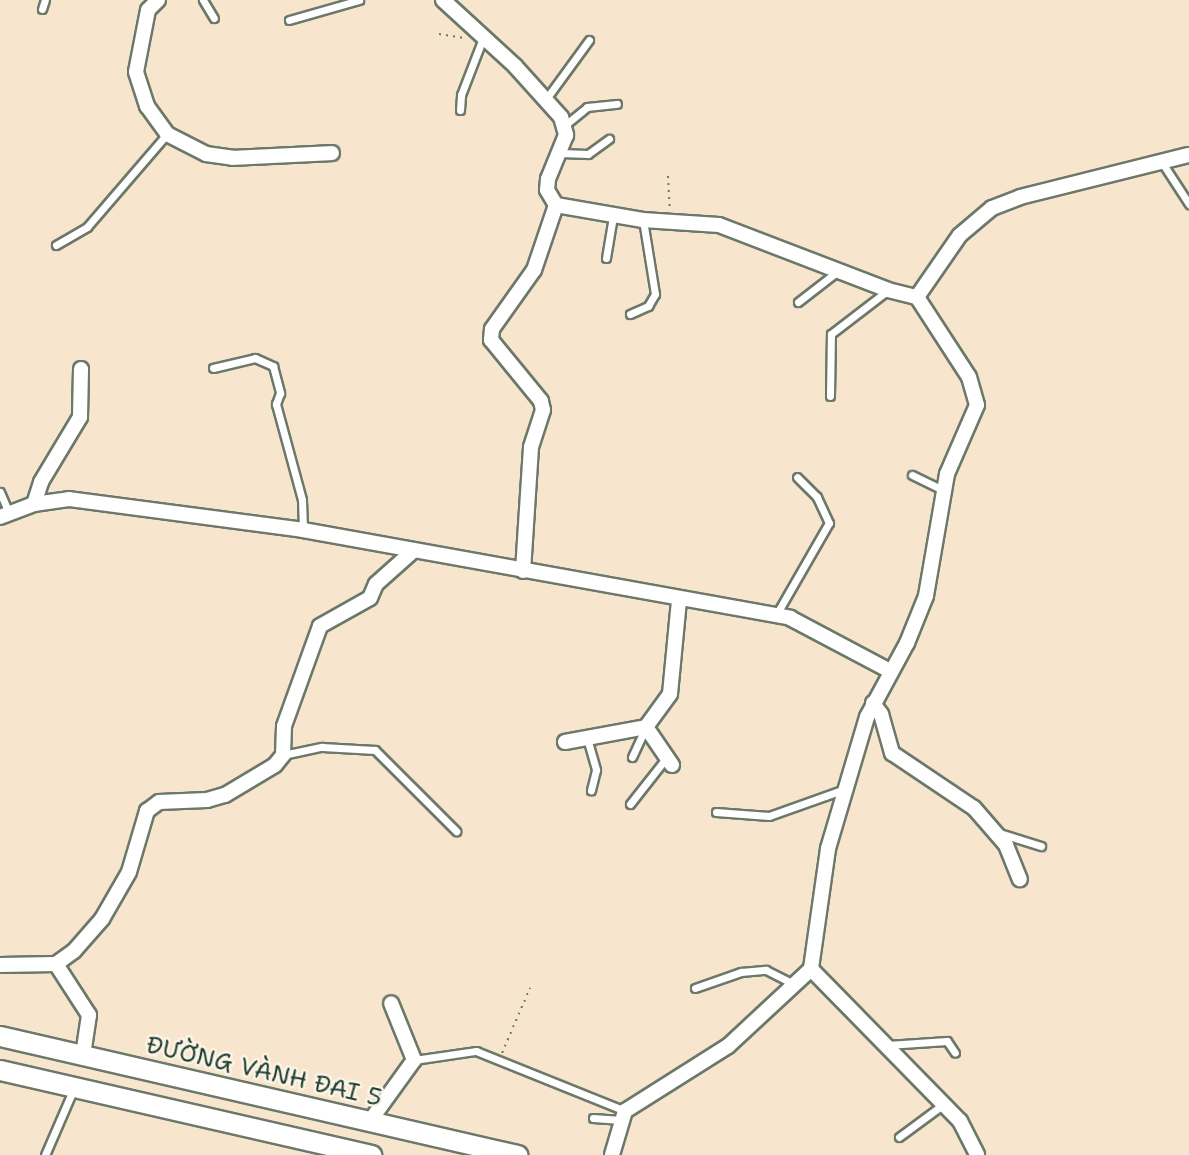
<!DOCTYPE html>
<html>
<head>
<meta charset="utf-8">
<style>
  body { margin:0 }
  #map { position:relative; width:1189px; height:1155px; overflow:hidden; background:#f8e5ce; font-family:"Shantell Sans",sans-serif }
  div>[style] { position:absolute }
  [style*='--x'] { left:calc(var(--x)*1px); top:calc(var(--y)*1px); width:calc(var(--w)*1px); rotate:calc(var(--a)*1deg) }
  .path>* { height:2px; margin-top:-1px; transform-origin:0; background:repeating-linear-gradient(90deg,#6b786a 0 2px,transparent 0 7px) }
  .roads { filter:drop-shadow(2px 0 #6b786a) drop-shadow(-2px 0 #6b786a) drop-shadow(0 2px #6b786a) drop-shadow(0 -2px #6b786a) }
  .service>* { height:7px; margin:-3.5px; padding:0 3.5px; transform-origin:3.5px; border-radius:3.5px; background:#fff }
  .minor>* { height:14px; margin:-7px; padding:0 7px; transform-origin:7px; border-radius:7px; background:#fff }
  .secondary>* { height:19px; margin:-9.5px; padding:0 9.5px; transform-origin:9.5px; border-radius:9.5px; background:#fff }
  span { translate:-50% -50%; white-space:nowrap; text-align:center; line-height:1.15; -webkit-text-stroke:5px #fcf5e5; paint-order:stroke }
  .street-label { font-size:24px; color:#1f3d34 }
</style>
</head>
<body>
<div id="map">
  <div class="path">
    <div style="--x:439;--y:34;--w:24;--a:9"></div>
    <div style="--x:668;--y:176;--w:34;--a:87"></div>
    <div style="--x:502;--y:1053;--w:71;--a:-66.7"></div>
  </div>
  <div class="roads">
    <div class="service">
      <div style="--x:203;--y:0;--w:21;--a:59"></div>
      <div style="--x:42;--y:9;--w:9;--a:-72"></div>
      <div style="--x:289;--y:20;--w:73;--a:-15.9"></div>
      <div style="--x:546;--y:99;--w:73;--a:-53.9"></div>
      <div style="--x:460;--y:110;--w:15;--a:-86"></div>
      <div style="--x:461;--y:95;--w:61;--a:-68.9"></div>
      <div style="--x:565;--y:125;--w:28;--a:-39"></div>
      <div style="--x:587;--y:107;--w:30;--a:-6"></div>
      <div style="--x:560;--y:153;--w:28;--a:2"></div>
      <div style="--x:588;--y:154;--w:26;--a:-36"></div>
      <div style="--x:1163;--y:164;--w:48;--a:57"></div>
      <div style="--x:56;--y:245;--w:36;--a:-30"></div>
      <div style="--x:87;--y:227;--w:123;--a:-49.3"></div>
      <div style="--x:606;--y:258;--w:43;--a:-80.5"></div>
      <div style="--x:798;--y:302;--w:51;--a:-37.8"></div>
      <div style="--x:630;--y:314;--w:20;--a:-24"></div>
      <div style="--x:648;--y:306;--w:14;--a:-60"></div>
      <div style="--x:655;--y:294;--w:75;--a:-99.2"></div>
      <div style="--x:213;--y:368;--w:43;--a:-13.4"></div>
      <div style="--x:255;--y:358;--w:20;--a:24"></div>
      <div style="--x:273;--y:366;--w:28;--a:75"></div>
      <div style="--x:280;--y:393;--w:12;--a:110"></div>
      <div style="--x:276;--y:404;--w:99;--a:74.8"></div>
      <div style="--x:302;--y:500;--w:30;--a:88"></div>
      <div style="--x:830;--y:396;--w:62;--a:-89.1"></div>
      <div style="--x:831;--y:334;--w:71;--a:-37.5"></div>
      <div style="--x:912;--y:475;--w:34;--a:26"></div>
      <div style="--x:0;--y:492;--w:23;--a:67"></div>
      <div style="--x:776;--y:615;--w:106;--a:-60.1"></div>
      <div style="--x:829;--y:523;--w:29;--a:-115"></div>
      <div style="--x:817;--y:497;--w:28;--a:-135"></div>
      <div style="--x:587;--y:738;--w:33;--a:74"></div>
      <div style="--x:596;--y:770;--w:21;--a:104"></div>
      <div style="--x:283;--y:755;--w:40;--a:-12"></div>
      <div style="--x:322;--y:747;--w:53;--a:3.2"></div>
      <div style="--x:375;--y:750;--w:115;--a:45"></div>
      <div style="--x:632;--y:757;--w:33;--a:-65"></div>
      <div style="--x:630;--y:804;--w:60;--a:-51.8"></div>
      <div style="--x:716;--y:812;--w:53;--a:4.3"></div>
      <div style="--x:769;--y:816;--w:81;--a:-19.6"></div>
      <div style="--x:999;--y:833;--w:44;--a:17.2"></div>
      <div style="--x:695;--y:988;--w:49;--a:-19.2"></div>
      <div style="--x:741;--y:972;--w:25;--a:-5"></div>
      <div style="--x:766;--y:970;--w:33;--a:27"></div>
      <div style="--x:887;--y:1045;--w:60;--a:-3.8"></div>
      <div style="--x:947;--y:1041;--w:14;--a:56"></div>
      <div style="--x:414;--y:1060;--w:63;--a:-8.3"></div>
      <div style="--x:476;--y:1051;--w:161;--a:21.9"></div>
      <div style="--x:593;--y:1118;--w:28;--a:4"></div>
      <div style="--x:899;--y:1137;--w:52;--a:-36.4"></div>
      <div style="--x:45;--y:1155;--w:73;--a:-66.6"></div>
    </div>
    <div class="minor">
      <div style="--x:158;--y:0;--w:14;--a:135"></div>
      <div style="--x:148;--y:10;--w:63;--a:101"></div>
      <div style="--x:136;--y:72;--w:36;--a:72"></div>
      <div style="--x:147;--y:106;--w:34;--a:54"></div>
      <div style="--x:167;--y:134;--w:44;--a:27.1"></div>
      <div style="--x:206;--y:154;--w:27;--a:8"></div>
      <div style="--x:233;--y:158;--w:99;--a:-2.9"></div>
      <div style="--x:443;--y:0;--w:98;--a:42.5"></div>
      <div style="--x:515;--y:66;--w:69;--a:48"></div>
      <div style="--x:561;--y:117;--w:19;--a:74"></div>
      <div style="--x:566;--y:135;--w:48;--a:112.2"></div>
      <div style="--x:548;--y:179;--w:11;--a:95"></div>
      <div style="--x:547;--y:190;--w:17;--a:59"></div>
      <div style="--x:556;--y:205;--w:88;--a:9.8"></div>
      <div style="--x:643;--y:220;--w:76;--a:3.8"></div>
      <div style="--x:719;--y:225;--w:181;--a:21"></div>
      <div style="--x:888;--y:290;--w:30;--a:14"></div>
      <div style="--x:917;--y:297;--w:95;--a:57"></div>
      <div style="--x:969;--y:377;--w:29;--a:74"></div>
      <div style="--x:977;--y:405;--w:75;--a:113.5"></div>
      <div style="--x:947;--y:474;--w:124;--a:99.8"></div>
      <div style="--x:926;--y:596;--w:51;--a:112"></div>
      <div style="--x:907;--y:643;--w:84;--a:118.4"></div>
      <div style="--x:867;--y:717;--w:138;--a:106.5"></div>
      <div style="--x:828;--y:849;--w:121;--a:98.1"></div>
      <div style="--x:811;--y:969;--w:113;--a:137.1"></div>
      <div style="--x:728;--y:1046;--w:122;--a:147.7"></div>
      <div style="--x:625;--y:1111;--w:46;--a:106.5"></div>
      <div style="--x:917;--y:297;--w:75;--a:-55.3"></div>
      <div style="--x:960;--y:235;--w:42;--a:-40.2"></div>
      <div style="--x:992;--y:208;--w:30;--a:-21"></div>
      <div style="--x:1020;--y:197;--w:174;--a:-14"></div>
      <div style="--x:34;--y:504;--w:23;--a:-72"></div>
      <div style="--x:41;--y:482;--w:76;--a:-59"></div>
      <div style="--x:80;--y:417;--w:48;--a:-88.8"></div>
      <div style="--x:0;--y:517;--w:36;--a:-21"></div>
      <div style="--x:34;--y:504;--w:35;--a:-8"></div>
      <div style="--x:69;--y:499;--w:236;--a:7.5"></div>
      <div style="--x:303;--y:530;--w:495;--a:10.2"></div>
      <div style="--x:790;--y:618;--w:113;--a:27.9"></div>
      <div style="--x:523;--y:571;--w:124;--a:-86.3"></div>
      <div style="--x:531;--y:447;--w:39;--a:-72"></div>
      <div style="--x:543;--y:410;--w:9;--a:-103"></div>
      <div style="--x:541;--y:401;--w:79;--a:-129.3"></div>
      <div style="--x:491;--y:340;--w:11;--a:-85"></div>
      <div style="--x:492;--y:329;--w:72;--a:-54.6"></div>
      <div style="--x:534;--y:270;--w:69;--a:-71.3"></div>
      <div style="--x:873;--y:703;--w:14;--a:54"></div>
      <div style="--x:881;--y:714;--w:41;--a:74.2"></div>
      <div style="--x:892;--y:753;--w:99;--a:33.9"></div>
      <div style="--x:974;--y:808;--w:49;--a:49.1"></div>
      <div style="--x:1006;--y:845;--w:37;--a:68"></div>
      <div style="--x:646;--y:727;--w:41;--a:-54"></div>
      <div style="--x:670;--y:694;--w:94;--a:-84.5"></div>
      <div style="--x:565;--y:742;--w:82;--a:-10.5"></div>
      <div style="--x:646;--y:727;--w:46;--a:55.6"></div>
      <div style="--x:56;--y:964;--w:22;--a:-36"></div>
      <div style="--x:74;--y:951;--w:43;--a:-48.8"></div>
      <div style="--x:102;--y:919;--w:54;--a:-60.1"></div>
      <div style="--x:129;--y:872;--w:64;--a:-73.6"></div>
      <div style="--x:147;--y:811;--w:15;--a:-37"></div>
      <div style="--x:159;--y:802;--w:48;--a:-2.4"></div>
      <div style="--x:207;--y:800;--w:19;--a:-16"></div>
      <div style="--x:225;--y:795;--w:58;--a:-31"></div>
      <div style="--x:275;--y:765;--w:13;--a:-51"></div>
      <div style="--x:283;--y:755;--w:29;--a:-88"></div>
      <div style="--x:284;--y:726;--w:106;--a:-70.2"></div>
      <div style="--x:320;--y:626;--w:57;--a:-29.2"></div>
      <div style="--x:370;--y:598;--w:15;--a:-67"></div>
      <div style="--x:376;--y:584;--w:50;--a:-41.7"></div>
      <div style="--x:0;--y:965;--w:56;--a:-1"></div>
      <div style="--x:56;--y:964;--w:61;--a:57.1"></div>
      <div style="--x:89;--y:1015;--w:40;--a:98.5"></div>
      <div style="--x:811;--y:969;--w:213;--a:45.6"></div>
      <div style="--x:960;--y:1121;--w:38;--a:63"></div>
      <div style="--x:370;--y:1121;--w:75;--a:-54.2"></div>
      <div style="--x:414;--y:1060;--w:61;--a:-112"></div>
    </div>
    <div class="secondary">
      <div style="--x:0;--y:1036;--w:531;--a:12.96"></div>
      <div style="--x:0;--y:1070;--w:381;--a:12.9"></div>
    </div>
  </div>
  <div class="street-label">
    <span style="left:264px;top:1072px;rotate:13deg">ĐƯỜNG VÀNH ĐAI 5</span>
  </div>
</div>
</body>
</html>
